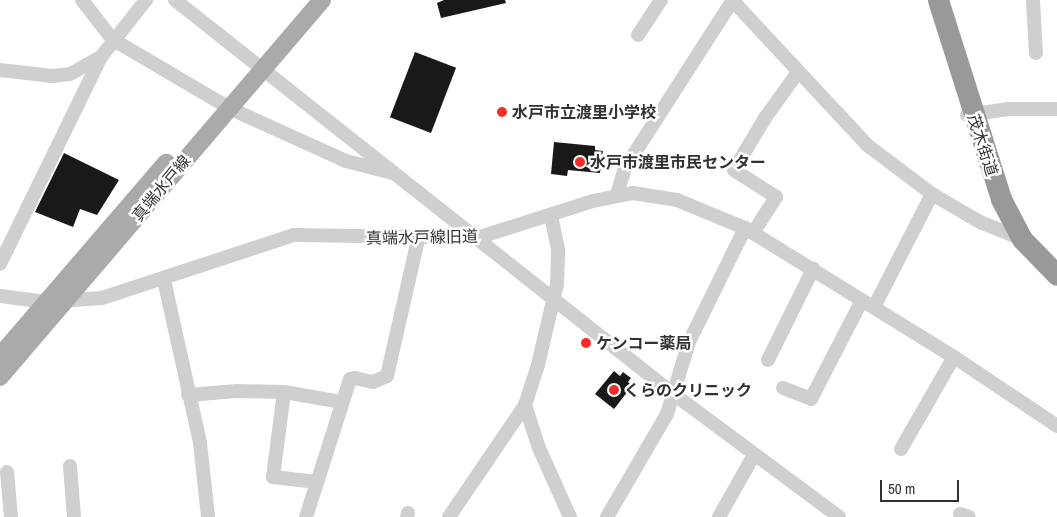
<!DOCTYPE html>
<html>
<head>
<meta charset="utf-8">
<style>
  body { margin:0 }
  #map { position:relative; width:1057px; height:517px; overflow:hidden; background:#fff; font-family:"Archivo Narrow","Noto Sans JP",sans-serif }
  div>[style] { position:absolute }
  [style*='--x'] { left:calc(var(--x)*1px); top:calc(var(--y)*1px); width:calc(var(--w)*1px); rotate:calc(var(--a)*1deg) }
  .building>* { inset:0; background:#191919; transform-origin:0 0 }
  .minor>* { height:14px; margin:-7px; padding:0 7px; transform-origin:7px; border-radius:7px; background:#cfcfcf }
  .major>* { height:18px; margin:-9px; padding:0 9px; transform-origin:9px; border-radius:9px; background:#aaa }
  .highway>* { height:21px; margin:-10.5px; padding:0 10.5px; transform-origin:10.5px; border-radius:10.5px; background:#999 }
  .dots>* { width:14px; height:14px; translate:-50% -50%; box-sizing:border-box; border:2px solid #fff; border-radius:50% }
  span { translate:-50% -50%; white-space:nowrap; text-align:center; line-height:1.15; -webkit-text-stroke:5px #fff; paint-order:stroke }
  .poi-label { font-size:16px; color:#323232; font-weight:700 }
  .left { translate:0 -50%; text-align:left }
  .street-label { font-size:16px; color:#323232 }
  .scale { position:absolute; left:880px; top:480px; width:79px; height:22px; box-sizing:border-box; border:2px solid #323232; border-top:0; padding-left:6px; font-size:15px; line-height:18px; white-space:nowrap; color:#323232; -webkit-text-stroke:4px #fff; paint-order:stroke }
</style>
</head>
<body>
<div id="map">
  <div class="building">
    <div style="clip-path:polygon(444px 0,505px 0,506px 3px,441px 18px,437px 3px)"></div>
    <div style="left:415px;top:52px;width:44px;height:70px;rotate:21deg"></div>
    <div style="clip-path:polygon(554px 142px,595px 146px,595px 150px,603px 151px,600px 173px,568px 170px,567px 176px,551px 174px)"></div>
    <div style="clip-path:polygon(64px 153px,119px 180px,97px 215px,80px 209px,73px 227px,35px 212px)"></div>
    <div style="clip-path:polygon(614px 371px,620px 376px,623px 372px,631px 378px,628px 382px,632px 386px,614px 409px,595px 394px)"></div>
  </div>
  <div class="minor">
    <div style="--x:82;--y:0;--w:49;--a:52.4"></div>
    <div style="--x:112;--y:39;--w:136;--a:30.5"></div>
    <div style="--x:229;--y:108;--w:128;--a:24.4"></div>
    <div style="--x:346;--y:161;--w:49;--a:14.3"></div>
    <div style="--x:175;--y:0;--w:637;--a:38.31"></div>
    <div style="--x:675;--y:395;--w:204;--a:36.6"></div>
    <div style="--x:732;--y:0;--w:198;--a:47"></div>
    <div style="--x:867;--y:145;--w:81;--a:37"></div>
    <div style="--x:932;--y:194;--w:56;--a:30.3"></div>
    <div style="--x:980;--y:222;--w:45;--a:22"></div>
    <div style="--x:1033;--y:0;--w:53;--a:86.8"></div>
    <div style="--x:638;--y:35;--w:42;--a:-56.7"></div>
    <div style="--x:0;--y:70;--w:52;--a:6.6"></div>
    <div style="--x:52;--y:76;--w:18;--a:-6"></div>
    <div style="--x:70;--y:74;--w:35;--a:-29"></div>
    <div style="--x:101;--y:57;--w:73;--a:-51.7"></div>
    <div style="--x:967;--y:115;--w:41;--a:-8.3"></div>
    <div style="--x:1008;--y:109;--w:49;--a:0"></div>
    <div style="--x:617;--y:194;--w:27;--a:-73"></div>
    <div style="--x:625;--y:168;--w:200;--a:-57.3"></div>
    <div style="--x:753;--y:233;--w:43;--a:-57.4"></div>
    <div style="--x:776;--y:197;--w:50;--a:-147.3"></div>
    <div style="--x:734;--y:170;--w:61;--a:-59.2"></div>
    <div style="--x:765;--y:118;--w:57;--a:-54.3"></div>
    <div style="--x:0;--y:264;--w:230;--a:-64"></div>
    <div style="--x:164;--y:280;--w:167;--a:77.5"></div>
    <div style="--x:200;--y:443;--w:74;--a:83.8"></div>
    <div style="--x:0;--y:296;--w:47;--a:7.3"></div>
    <div style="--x:47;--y:302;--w:55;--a:-4.2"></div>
    <div style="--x:102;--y:298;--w:202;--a:-18.2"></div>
    <div style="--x:294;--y:235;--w:183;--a:0.9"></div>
    <div style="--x:477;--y:238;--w:122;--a:-17.7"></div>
    <div style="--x:593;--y:201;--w:41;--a:-11.3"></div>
    <div style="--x:633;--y:193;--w:45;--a:9"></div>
    <div style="--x:677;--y:200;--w:74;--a:22.4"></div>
    <div style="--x:745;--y:228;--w:246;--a:31.7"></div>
    <div style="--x:954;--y:357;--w:124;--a:33.8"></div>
    <div style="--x:874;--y:307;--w:127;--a:-62.8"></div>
    <div style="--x:768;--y:360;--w:102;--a:-63.7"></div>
    <div style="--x:783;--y:388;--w:30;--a:21"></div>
    <div style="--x:811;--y:399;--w:111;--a:-62.7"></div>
    <div style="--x:284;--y:392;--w:86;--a:97.4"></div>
    <div style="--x:273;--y:477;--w:44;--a:6.5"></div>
    <div style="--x:188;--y:395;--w:49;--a:-4.7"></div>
    <div style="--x:237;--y:391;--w:47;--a:1.2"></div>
    <div style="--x:284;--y:392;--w:59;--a:9.8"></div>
    <div style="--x:525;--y:405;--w:45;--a:72"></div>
    <div style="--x:539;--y:448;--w:76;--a:65.8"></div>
    <div style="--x:901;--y:449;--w:106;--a:-60.1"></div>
    <div style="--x:70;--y:466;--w:51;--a:85.5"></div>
    <div style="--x:7;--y:472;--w:45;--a:84.9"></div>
    <div style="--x:960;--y:514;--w:9;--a:18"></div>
    <div style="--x:306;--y:517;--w:145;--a:-72.3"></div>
    <div style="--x:350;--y:379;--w:5;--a:-11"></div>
    <div style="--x:355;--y:378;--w:18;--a:13"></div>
    <div style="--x:373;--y:382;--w:15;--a:-23"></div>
    <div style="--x:387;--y:376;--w:140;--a:-77.2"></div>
    <div style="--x:407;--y:517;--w:4;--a:-76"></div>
    <div style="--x:449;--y:517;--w:135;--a:-55.8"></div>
    <div style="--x:525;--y:405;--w:38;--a:-72"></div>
    <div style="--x:537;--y:369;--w:87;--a:-76.8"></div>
    <div style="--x:557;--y:284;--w:35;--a:-88"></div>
    <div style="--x:558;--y:249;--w:35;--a:-102"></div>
    <div style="--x:607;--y:517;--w:119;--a:-59.8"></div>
    <div style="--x:667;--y:414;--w:75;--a:-73"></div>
    <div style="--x:689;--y:342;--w:127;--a:-63.8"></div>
    <div style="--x:719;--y:517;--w:71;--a:-60.6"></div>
  </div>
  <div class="major">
    <div style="--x:0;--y:356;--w:255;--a:-49.3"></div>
    <div style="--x:0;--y:377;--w:496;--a:-49.5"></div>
  </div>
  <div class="highway">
    <div style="--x:938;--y:0;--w:209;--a:72.4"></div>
    <div style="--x:1001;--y:199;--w:45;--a:62.3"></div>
    <div style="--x:1022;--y:239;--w:50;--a:45.8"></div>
  </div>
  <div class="dots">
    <div style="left:502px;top:112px;background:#f32e29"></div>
    <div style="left:580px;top:162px;background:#f32e29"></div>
    <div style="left:586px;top:343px;background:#f32e29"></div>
    <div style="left:614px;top:390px;background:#f32e29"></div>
  </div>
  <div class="poi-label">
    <span class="left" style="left:512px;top:112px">水戸市立渡里小学校</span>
    <span class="left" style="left:590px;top:162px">水戸市渡里市民センター</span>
    <span class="left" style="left:596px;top:343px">ケンコー薬局</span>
    <span class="left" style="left:624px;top:390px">くらのクリニック</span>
  </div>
  <div class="street-label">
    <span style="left:983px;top:145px;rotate:72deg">茂木街道</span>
    <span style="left:161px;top:188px;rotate:-50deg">真端水戸線</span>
    <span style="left:422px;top:237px;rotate:-1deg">真端水戸線旧道</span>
  </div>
  <div class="scale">50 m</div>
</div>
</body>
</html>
